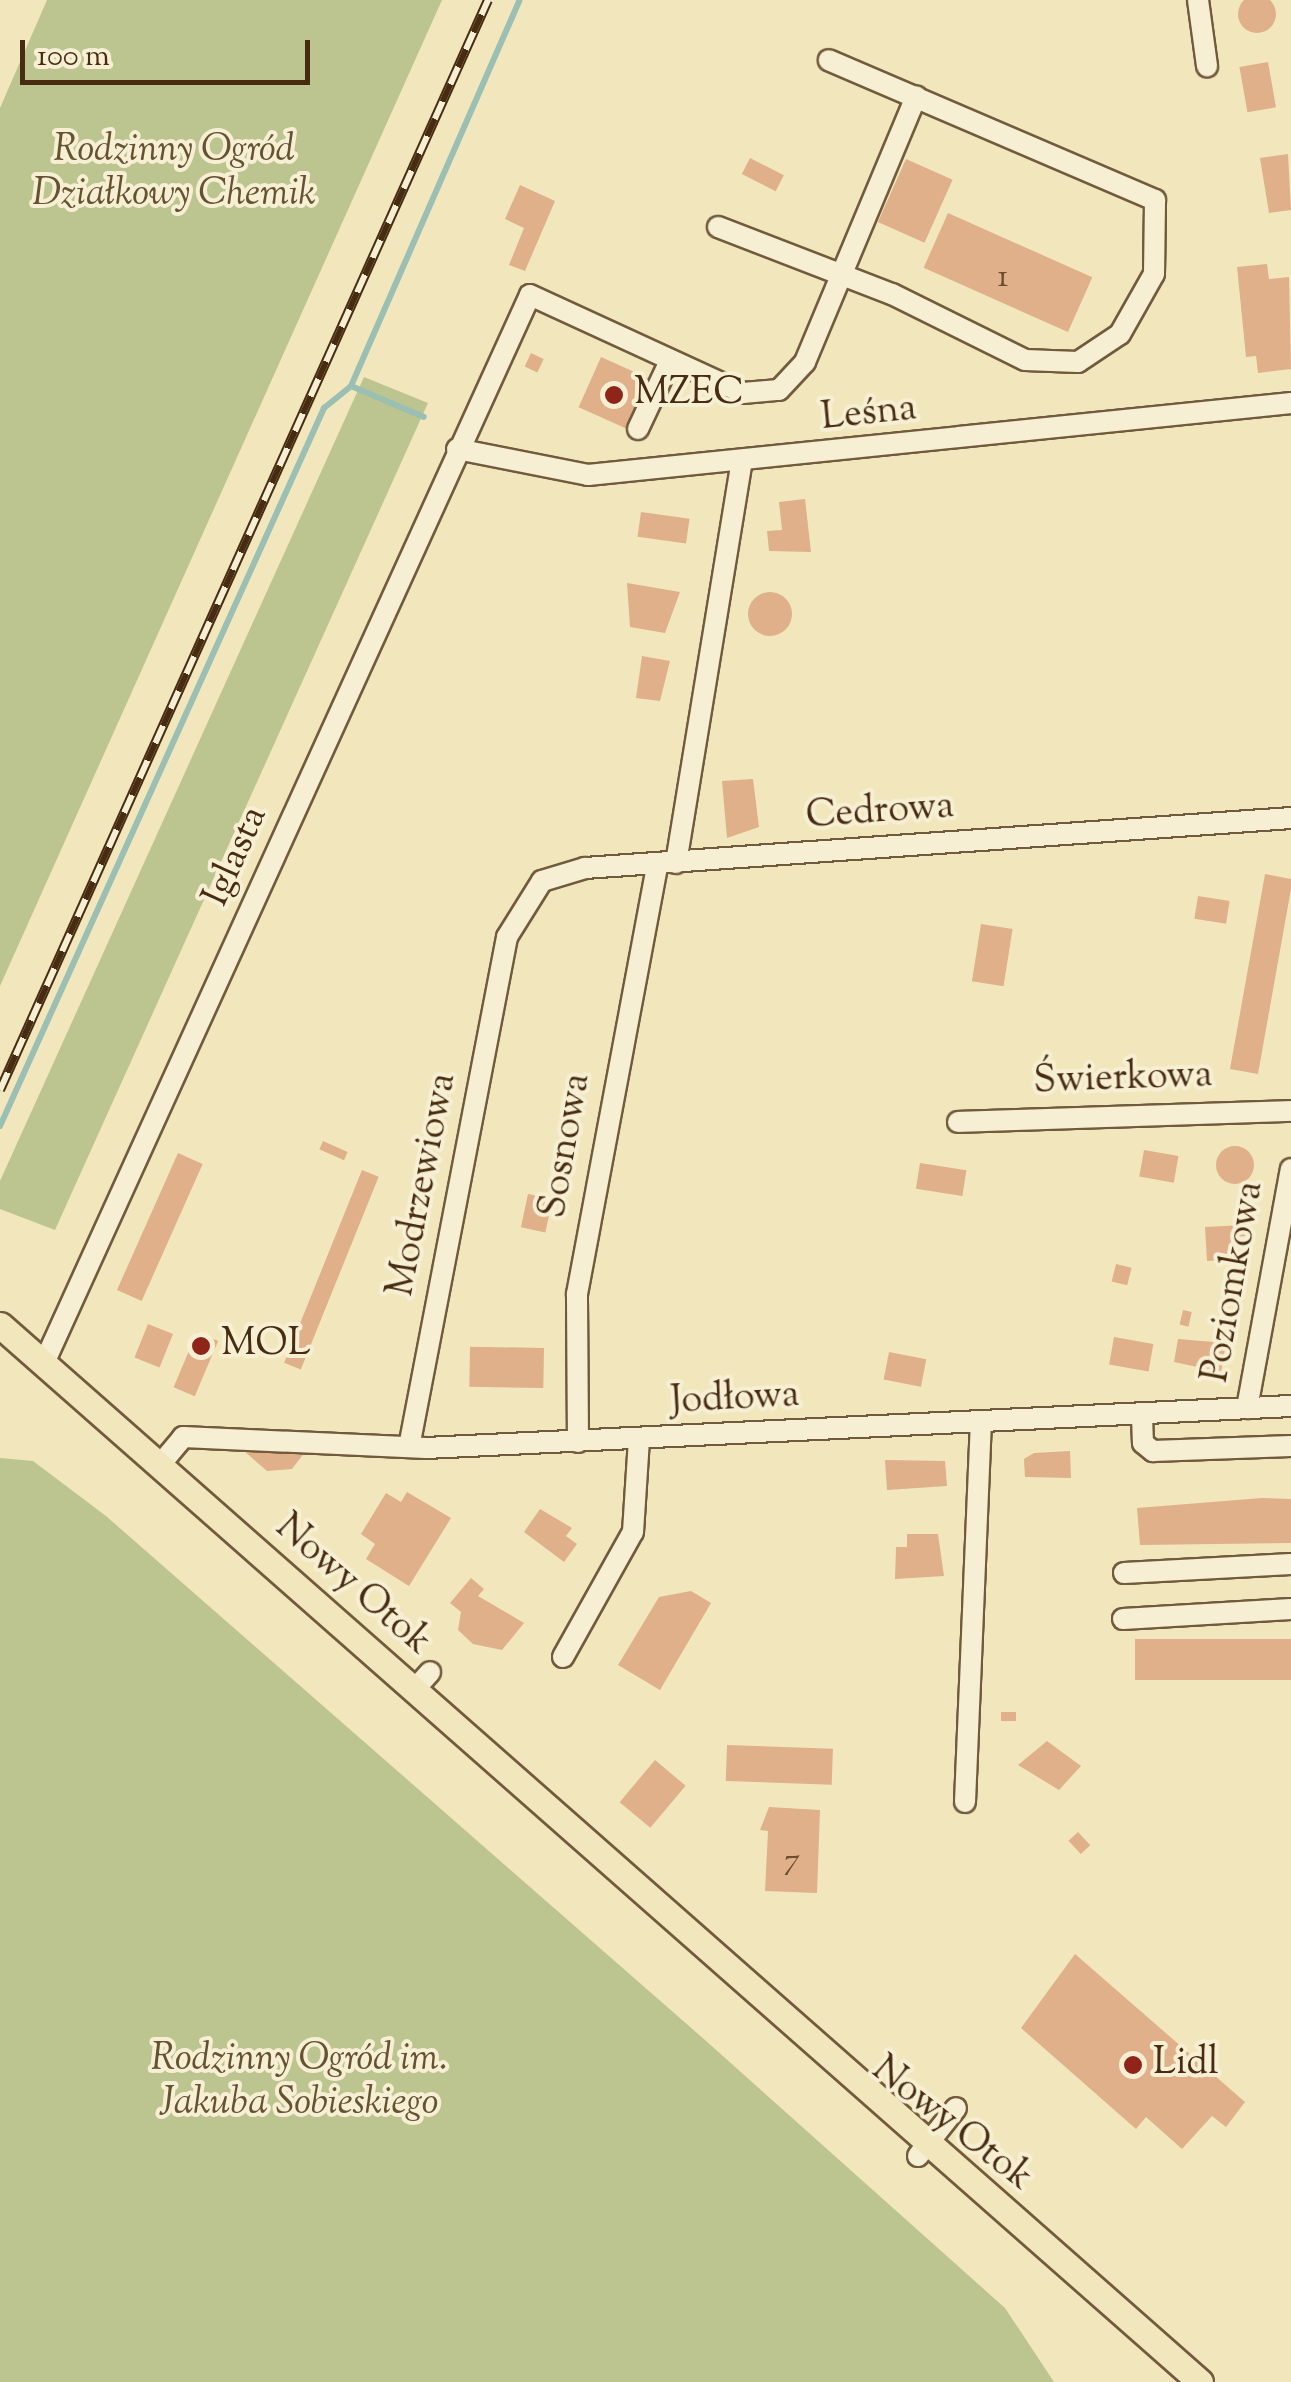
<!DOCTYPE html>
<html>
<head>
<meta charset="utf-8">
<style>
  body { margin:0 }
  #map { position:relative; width:1291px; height:2382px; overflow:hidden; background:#f2e7bc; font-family:"Sorts Mill Goudy",serif }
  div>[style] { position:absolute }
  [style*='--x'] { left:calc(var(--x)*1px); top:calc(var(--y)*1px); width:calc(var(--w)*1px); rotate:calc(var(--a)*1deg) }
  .green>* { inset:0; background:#bcc58f }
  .stream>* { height:6px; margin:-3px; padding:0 3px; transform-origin:3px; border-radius:3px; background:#9bbfb2 }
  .building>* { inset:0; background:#dfb089; transform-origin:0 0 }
  .round { border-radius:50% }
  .roads { filter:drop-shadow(2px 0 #725b3c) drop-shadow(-2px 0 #725b3c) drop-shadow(0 2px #725b3c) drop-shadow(0 -2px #725b3c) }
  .minor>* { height:20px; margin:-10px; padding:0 10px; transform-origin:10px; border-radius:10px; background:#f7efd3 }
  .major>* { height:25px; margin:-12.5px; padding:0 12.5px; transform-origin:12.5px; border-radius:12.5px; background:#f2e7bc }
  .rail>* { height:10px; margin-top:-5px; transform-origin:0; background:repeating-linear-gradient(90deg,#f7efd3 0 19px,#472c11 0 38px); box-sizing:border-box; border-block:2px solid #472c11 }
  .dots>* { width:28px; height:28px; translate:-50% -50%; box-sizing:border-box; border:5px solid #f7efd3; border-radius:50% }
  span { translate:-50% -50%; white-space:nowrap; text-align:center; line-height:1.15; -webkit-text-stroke:8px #f7efd3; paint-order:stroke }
  .number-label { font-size:32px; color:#6d4d2f }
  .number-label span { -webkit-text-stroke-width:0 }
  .park-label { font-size:38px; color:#645230; font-style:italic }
  .poi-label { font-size:38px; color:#472c11 }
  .left { translate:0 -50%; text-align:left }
  .street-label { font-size:38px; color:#472c11 }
  .scale { position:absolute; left:20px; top:40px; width:290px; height:45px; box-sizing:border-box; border:5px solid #472c11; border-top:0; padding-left:12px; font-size:30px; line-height:35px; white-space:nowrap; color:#472c11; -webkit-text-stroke:8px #f7efd3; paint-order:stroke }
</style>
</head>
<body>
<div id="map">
  <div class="green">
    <div style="clip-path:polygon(47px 0,442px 0,0 986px,0 108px)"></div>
    <div style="clip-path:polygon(364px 377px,428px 403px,55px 1230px,0 1209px,0 1181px)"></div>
    <div style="clip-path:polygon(0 1458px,33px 1461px,106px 1516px,705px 2040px,1005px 2308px,1054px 2382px,0 2382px)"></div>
  </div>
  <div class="stream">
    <div style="--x:351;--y:386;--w:79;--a:23"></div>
    <div style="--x:0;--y:1126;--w:788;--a:-65.71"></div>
    <div style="--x:324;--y:408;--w:35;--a:-39"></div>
    <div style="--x:351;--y:386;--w:421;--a:-66.4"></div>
  </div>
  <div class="building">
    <div class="round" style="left:1238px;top:-5px;width:38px;height:38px"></div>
    <div style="left:1268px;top:62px;width:46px;height:29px;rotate:80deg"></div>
    <div style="clip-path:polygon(1288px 154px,1291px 210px,1269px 213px,1260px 158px)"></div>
    <div style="left:750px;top:158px;width:38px;height:18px;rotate:27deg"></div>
    <div style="left:906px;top:159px;width:51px;height:69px;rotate:24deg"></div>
    <div style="clip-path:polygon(520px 185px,555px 201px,525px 271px,509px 265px,524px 228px,505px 219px)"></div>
    <div style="left:948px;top:213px;width:158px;height:60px;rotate:24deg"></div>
    <div style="clip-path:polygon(1267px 264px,1269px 279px,1289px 277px,1291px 369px,1258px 373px,1256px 356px,1246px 357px,1237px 267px)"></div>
    <div style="left:531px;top:353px;width:14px;height:15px;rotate:25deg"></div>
    <div style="left:601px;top:357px;width:52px;height:55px;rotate:24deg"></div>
    <div style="clip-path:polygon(805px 499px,811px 552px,769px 551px,767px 531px,782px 530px,779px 502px)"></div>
    <div style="left:641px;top:512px;width:49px;height:25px;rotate:8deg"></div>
    <div style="clip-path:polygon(627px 583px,680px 592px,665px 633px,630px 627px)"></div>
    <div class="round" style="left:748px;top:592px;width:44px;height:44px"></div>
    <div style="clip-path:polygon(642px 656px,670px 661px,660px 701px,636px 698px)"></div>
    <div style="clip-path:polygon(753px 779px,759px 827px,727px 838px,722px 781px)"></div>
    <div style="clip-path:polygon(1265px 874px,1291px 879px,1291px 889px,1258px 1074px,1230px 1069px)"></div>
    <div style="left:1198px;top:896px;width:32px;height:23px;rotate:9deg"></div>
    <div style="left:981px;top:924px;width:32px;height:58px;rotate:9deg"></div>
    <div style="left:323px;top:1141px;width:27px;height:9px;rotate:24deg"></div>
    <div class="round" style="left:1216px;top:1146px;width:38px;height:38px"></div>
    <div style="left:1144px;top:1150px;width:35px;height:27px;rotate:10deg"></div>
    <div style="left:178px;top:1153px;width:27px;height:150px;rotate:24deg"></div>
    <div style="left:920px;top:1163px;width:47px;height:26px;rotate:9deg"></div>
    <div style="left:362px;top:1170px;width:18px;height:208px;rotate:22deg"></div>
    <div style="left:528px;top:1194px;width:25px;height:34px;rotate:12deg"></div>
    <div style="clip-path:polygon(1244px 1225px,1245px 1236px,1232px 1237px,1233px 1259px,1207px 1261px,1205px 1227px)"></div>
    <div style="left:1116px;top:1264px;width:16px;height:18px;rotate:14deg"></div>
    <div style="left:1183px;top:1310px;width:9px;height:15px;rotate:13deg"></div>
    <div style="left:148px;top:1324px;width:27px;height:36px;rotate:22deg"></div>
    <div style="left:197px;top:1332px;width:23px;height:60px;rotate:23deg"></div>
    <div style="left:1114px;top:1337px;width:40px;height:28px;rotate:10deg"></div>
    <div style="clip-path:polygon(1178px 1339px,1226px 1343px,1221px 1372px,1174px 1362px)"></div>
    <div style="left:544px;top:1348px;width:40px;height:74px;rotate:91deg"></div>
    <div style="left:889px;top:1352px;width:38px;height:28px;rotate:11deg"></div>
    <div style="clip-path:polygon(308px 1448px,292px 1469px,267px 1471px,243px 1450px)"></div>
    <div style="clip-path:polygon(1070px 1451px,1071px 1478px,1025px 1477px,1024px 1459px,1034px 1453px)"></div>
    <div style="clip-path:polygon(885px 1460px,945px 1461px,947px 1486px,887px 1490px)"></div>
    <div style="clip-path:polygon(407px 1492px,451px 1518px,409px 1586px,366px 1559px,375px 1544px,361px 1534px,386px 1493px,401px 1502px)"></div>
    <div style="clip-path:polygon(1262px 1498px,1291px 1499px,1291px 1543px,1140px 1545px,1137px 1508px)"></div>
    <div style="clip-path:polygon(540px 1509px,572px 1528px,566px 1536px,577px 1544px,564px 1562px,524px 1532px)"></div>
    <div style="clip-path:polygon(907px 1534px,938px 1534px,944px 1576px,895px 1579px,896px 1547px,907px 1547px)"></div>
    <div style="clip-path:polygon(471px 1578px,484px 1589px,478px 1596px,524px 1623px,502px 1650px,473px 1644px,458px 1630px,461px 1612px,450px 1603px)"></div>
    <div style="clip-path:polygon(691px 1591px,711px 1603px,660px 1690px,618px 1665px,659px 1597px)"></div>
    <div style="left:1291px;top:1639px;width:41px;height:156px;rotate:90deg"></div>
    <div style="left:1001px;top:1712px;width:15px;height:9px"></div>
    <div style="clip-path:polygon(1047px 1741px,1081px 1766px,1059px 1790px,1018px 1765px)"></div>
    <div style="left:727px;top:1745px;width:106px;height:36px;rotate:2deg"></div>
    <div style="left:655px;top:1760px;width:40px;height:55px;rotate:40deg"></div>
    <div style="clip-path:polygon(769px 1807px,820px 1810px,817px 1893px,765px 1891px,768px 1831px,760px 1830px)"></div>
    <div style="left:1078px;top:1832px;width:18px;height:13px;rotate:47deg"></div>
    <div style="clip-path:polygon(1075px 1954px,1245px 2102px,1226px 2127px,1212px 2116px,1182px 2149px,1146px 2117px,1136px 2129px,1021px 2028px)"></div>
  </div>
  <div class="roads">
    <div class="minor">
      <div style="--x:1198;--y:0;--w:67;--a:82.2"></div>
      <div style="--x:718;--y:227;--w:186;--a:21.1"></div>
      <div style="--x:892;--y:294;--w:148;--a:26.4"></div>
      <div style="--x:1025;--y:360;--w:53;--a:2.2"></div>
      <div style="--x:1078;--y:362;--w:50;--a:-33.7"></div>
      <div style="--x:1120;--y:334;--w:69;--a:-60.5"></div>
      <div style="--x:1154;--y:274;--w:74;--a:-89.2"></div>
      <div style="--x:1155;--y:200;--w:355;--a:-156.8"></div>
      <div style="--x:638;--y:429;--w:75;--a:-64.8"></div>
      <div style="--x:457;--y:449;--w:134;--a:11.2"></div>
      <div style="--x:588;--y:475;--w:707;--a:-5.85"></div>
      <div style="--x:676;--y:863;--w:404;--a:-80.7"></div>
      <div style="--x:958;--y:1122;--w:333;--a:-1.9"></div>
      <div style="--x:44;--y:1363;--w:1173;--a:-65.53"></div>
      <div style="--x:530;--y:295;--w:234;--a:24.7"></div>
      <div style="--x:743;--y:393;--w:36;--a:-5"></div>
      <div style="--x:779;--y:390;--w:38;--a:-47"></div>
      <div style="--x:805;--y:362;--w:288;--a:-67.3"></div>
      <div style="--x:1247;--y:1408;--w:243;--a:-79.6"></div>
      <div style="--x:1142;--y:1416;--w:27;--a:88"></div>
      <div style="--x:1143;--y:1443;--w:13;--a:39"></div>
      <div style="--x:1153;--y:1451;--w:138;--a:-2.1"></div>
      <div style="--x:578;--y:1442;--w:148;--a:-90.4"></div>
      <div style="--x:577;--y:1294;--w:436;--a:-79.4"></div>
      <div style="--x:409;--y:1447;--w:519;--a:-79.12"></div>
      <div style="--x:507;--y:937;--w:66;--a:-58"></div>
      <div style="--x:542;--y:881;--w:45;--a:-16.8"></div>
      <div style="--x:585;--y:868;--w:708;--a:-4.05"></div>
      <div style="--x:159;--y:1466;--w:38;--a:-50"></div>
      <div style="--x:183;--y:1437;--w:243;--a:2.6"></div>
      <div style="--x:426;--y:1448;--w:866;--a:-2.78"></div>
      <div style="--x:1124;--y:1573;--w:167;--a:-3.1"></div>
      <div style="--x:1123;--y:1619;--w:168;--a:-3.4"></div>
      <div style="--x:563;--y:1657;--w:143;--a:-60.8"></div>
      <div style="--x:633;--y:1532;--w:92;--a:-86.3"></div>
      <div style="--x:414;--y:1690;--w:24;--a:-48"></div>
      <div style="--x:965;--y:1802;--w:379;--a:-87.6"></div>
      <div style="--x:918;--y:2156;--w:61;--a:-51.6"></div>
    </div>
    <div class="major">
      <div style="--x:0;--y:1325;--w:1599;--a:41.37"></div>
    </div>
  </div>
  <div class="rail">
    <div style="--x:0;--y:1090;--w:1194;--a:-65.88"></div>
  </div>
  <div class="dots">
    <div style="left:614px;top:395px;background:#8f2418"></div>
    <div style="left:201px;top:1346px;background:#8f2418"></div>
    <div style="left:1133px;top:2065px;background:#8f2418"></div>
  </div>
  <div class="number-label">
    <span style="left:1003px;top:278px">1</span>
    <span style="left:792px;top:1861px">7</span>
  </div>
  <div class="park-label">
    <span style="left:174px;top:174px">Rodzinny Ogród<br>Działkowy Chemik</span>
    <span style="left:299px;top:2083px">Rodzinny Ogród im.<br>Jakuba Sobieskiego</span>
  </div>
  <div class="poi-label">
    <span class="left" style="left:634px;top:395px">MZEC</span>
    <span class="left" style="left:221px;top:1346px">MOL</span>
    <span class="left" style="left:1153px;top:2065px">Lidl</span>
  </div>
  <div class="street-label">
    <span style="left:869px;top:415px;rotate:-6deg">Leśna</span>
    <span style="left:880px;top:813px;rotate:-4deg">Cedrowa</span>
    <span style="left:237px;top:857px;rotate:-66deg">Iglasta</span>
    <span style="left:1123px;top:1080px;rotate:-2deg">Świerkowa</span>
    <span style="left:567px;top:1146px;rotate:-80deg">Sosnowa</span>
    <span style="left:424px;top:1185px;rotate:-79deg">Modrzewiowa</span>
    <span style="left:1235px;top:1282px;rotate:-80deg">Poziomkowa</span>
    <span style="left:735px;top:1400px;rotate:-3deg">Jodłowa</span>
    <span style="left:352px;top:1586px;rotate:41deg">Nowy Otok</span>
    <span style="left:951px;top:2125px;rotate:38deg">Nowy Otok</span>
  </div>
  <div class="scale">100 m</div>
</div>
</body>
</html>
